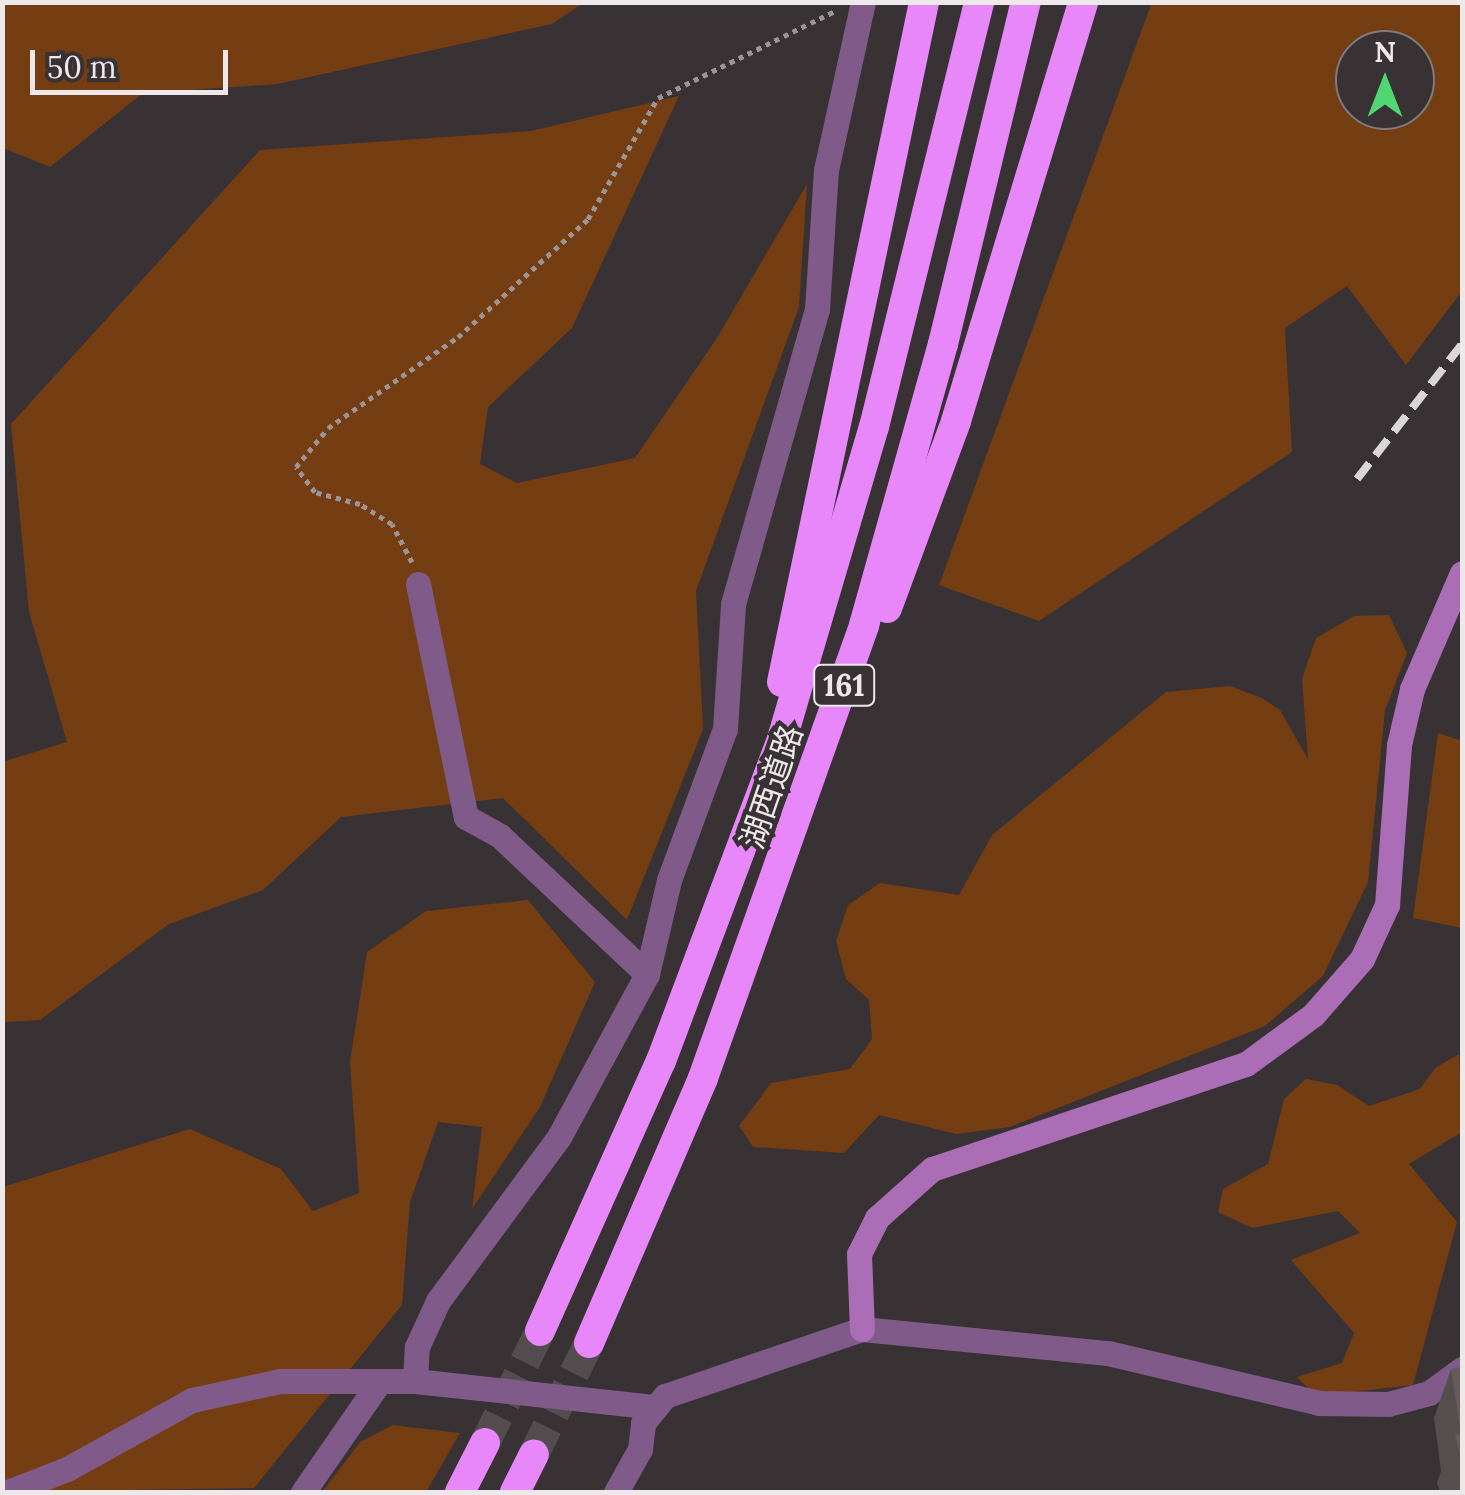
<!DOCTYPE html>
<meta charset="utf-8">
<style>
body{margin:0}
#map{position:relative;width:1465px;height:1495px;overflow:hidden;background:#393235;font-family:Lora,"Noto Sans JP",serif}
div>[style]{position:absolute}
.green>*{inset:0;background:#743d12}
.highway-tunnel>*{height:30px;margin-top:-15px;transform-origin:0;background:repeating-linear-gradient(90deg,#544d50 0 30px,transparent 0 45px)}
.path>*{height:5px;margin-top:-2.5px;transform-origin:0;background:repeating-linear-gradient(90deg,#9b9597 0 5px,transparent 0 10px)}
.street>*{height:25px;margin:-12.5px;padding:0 12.5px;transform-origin:12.5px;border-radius:12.5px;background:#805a88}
.secondary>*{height:25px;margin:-12.5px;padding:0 12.5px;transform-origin:12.5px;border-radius:12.5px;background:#aa6db6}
.highway>*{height:30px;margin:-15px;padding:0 15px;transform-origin:15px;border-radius:15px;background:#e787fa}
.rail>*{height:8px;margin-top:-4px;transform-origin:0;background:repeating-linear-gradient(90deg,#dad5d7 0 20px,transparent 0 30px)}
.wall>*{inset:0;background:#564e4d}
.building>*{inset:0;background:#645b5a}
span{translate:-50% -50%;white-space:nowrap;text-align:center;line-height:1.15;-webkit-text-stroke:9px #393235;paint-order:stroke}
.shield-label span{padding:2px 8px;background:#393235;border:2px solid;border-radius:8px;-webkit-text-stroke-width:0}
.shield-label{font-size:30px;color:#ede8ea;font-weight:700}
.street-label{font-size:32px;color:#ede8ea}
.frame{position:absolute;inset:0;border:5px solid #ede8ea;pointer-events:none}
.north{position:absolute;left:1335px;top:30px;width:100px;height:100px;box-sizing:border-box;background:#393235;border:2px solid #817b7d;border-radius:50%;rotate:0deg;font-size:28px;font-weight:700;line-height:40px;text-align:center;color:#ede8ea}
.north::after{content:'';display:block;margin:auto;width:35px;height:45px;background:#52d673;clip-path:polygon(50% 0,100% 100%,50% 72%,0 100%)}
.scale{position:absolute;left:30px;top:50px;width:198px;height:45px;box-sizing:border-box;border:5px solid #ede8ea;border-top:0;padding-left:12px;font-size:30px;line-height:35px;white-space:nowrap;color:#ede8ea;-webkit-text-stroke:8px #393235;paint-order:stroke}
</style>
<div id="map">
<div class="green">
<i style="clip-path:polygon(evenodd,1152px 2px,1462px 3px,1462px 291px,1406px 365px,1347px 286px,1285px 328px,1292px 452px,1039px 621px,939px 585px,1152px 2px,1415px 50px,1415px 110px,1355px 110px,1355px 50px,1415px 50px)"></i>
<i style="clip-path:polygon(2px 3px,3px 2px,583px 3px,552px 24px,277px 84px,143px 93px,50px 167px,3px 148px)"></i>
<i style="clip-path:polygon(679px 96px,572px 328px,488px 407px,480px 464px,517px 483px,635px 458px,717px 338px,807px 184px,799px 307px,696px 591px,703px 729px,627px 920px,503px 798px,341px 817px,263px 890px,169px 924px,40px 1020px,3px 1022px,2px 762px,67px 742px,29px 612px,11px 424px,260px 150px,531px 131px)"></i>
<i style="clip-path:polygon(1389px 615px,1407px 653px,1385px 710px,1368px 882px,1323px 976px,1265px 1026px,1010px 1127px,956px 1134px,879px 1115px,844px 1153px,753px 1147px,739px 1126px,771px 1083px,850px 1069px,872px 1039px,869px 1000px,846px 979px,836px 941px,848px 905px,880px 883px,959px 895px,992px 835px,1166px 692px,1230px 686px,1262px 698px,1280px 710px,1308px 759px,1302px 679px,1316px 638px,1354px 616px)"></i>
<i style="clip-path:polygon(1438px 733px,1462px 741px,1462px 928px,1413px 918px)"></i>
<i style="clip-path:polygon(528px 900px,595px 982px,540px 1107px,472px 1209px,482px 1127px,438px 1122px,410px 1202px,402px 1305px,254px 1488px,3px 1492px,3px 1187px,190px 1129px,281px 1169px,313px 1211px,359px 1193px,350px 1062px,367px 952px,426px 911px)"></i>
<i style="clip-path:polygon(1459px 1054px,1462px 1132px,1409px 1164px,1457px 1222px,1413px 1385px,1316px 1396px,1297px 1377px,1342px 1363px,1354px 1333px,1291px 1260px,1360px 1233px,1338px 1211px,1252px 1228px,1218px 1212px,1223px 1189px,1268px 1164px,1284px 1099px,1306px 1079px,1337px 1085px,1369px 1106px,1420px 1089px,1435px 1068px)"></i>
<i style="clip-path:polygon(393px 1425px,460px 1433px,426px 1492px,322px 1492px,360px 1442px)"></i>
</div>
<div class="highway-tunnel">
<i style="left:485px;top:1443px;width:125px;rotate:-63.8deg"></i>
<i style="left:534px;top:1454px;width:124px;rotate:-63.6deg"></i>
</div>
<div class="path">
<i style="left:412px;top:562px;width:43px;rotate:-117.8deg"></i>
<i style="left:392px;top:524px;width:38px;rotate:-148deg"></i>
<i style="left:360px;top:504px;width:47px;rotate:-165.1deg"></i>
<i style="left:315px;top:492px;width:31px;rotate:-127deg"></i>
<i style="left:296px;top:467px;width:50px;rotate:-50.6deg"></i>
<i style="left:328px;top:428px;width:159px;rotate:-35deg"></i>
<i style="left:458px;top:337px;width:176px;rotate:-42.2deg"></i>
<i style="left:588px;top:219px;width:140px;rotate:-60deg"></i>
<i style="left:658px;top:98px;width:199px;rotate:-26.2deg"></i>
</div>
<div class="street">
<i style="left:418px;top:584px;width:238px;rotate:78.4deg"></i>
<i style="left:466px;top:817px;width:39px;rotate:29deg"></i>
<i style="left:500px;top:836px;width:202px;rotate:43.2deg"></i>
<i style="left:415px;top:1381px;width:34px;rotate:-87deg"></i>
<i style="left:417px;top:1347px;width:51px;rotate:-65.5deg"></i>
<i style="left:438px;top:1301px;width:204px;rotate:-53.6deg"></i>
<i style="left:559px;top:1137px;width:185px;rotate:-61.6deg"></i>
<i style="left:647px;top:974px;width:97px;rotate:-76.8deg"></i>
<i style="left:669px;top:880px;width:161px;rotate:-69.7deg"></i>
<i style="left:725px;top:729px;width:125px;rotate:-86.3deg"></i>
<i style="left:733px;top:604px;width:307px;rotate:-74.1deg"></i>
<i style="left:817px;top:309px;width:139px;rotate:-86.3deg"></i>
<i style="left:826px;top:170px;width:172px;rotate:-77.6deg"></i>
<i style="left:8px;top:1492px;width:63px;rotate:-21.3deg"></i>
<i style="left:67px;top:1469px;width:143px;rotate:-28.9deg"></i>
<i style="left:192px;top:1400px;width:90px;rotate:-12.2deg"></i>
<i style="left:280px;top:1381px;width:135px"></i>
<i style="left:415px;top:1381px;width:240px;rotate:6.2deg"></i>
<i style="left:303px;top:1492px;width:135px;rotate:-55.3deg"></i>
<i style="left:616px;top:1492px;width:49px;rotate:-60.8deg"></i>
<i style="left:640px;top:1449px;width:26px;rotate:-83deg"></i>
<i style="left:643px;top:1423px;width:35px;rotate:-51deg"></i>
<i style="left:665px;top:1396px;width:208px;rotate:-18.8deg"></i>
<i style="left:862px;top:1329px;width:247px;rotate:5.6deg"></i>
<i style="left:1108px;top:1353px;width:217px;rotate:13.3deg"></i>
<i style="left:1319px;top:1403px;width:69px;rotate:0.8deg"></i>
<i style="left:1388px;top:1404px;width:42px;rotate:-15deg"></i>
<i style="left:1429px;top:1393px;width:41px;rotate:-36deg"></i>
</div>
<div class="secondary">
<i style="left:862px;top:1329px;width:75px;rotate:-92.3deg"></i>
<i style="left:859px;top:1254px;width:40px;rotate:-63.4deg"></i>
<i style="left:877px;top:1218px;width:74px;rotate:-41.7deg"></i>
<i style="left:932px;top:1169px;width:331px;rotate:-18.5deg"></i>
<i style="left:1246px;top:1064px;width:83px;rotate:-36.2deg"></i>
<i style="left:1313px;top:1015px;width:74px;rotate:-48.8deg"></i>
<i style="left:1362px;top:959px;width:60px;rotate:-65.2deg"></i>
<i style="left:1387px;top:905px;width:160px;rotate:-85.7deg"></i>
<i style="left:1399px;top:745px;width:57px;rotate:-76.9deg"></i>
<i style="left:1412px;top:689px;width:126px;rotate:-66.7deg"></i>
</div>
<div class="highway">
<i style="left:887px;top:608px;width:199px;rotate:-69.7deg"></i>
<i style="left:956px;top:421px;width:438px;rotate:-73.1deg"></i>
<i style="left:782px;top:682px;width:695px;rotate:-78.2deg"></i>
<i style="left:540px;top:1331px;width:296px;rotate:-65.9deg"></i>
<i style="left:661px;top:1061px;width:344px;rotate:-69.4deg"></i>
<i style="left:782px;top:739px;width:325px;rotate:-73.6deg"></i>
<i style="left:874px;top:427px;width:438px;rotate:-76.1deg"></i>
<i style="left:589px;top:1343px;width:288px;rotate:-66.7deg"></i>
<i style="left:703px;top:1078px;width:481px;rotate:-70.4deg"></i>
<i style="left:864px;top:625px;width:292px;rotate:-74.3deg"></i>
<i style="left:943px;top:344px;width:352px;rotate:-76.4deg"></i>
<i style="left:460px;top:1492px;width:55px;rotate:-63deg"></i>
<i style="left:515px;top:1492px;width:42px;rotate:-63.4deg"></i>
</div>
<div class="rail">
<i style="left:1357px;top:479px;width:171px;rotate:-52.1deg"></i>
</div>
<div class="wall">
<i style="clip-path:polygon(1462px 1361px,1462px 1492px,1440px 1492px,1437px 1483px,1441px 1471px,1434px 1418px,1451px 1369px,1460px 1368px)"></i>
</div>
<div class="building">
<i style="clip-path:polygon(1462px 1367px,1462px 1462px,1455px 1435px,1461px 1434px,1451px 1369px)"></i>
</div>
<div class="shield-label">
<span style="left:844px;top:685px">161</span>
</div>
<div class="street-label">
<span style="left:772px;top:787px;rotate:-71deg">湖西道路</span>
</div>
<div class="frame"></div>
<div class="north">N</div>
<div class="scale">50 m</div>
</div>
